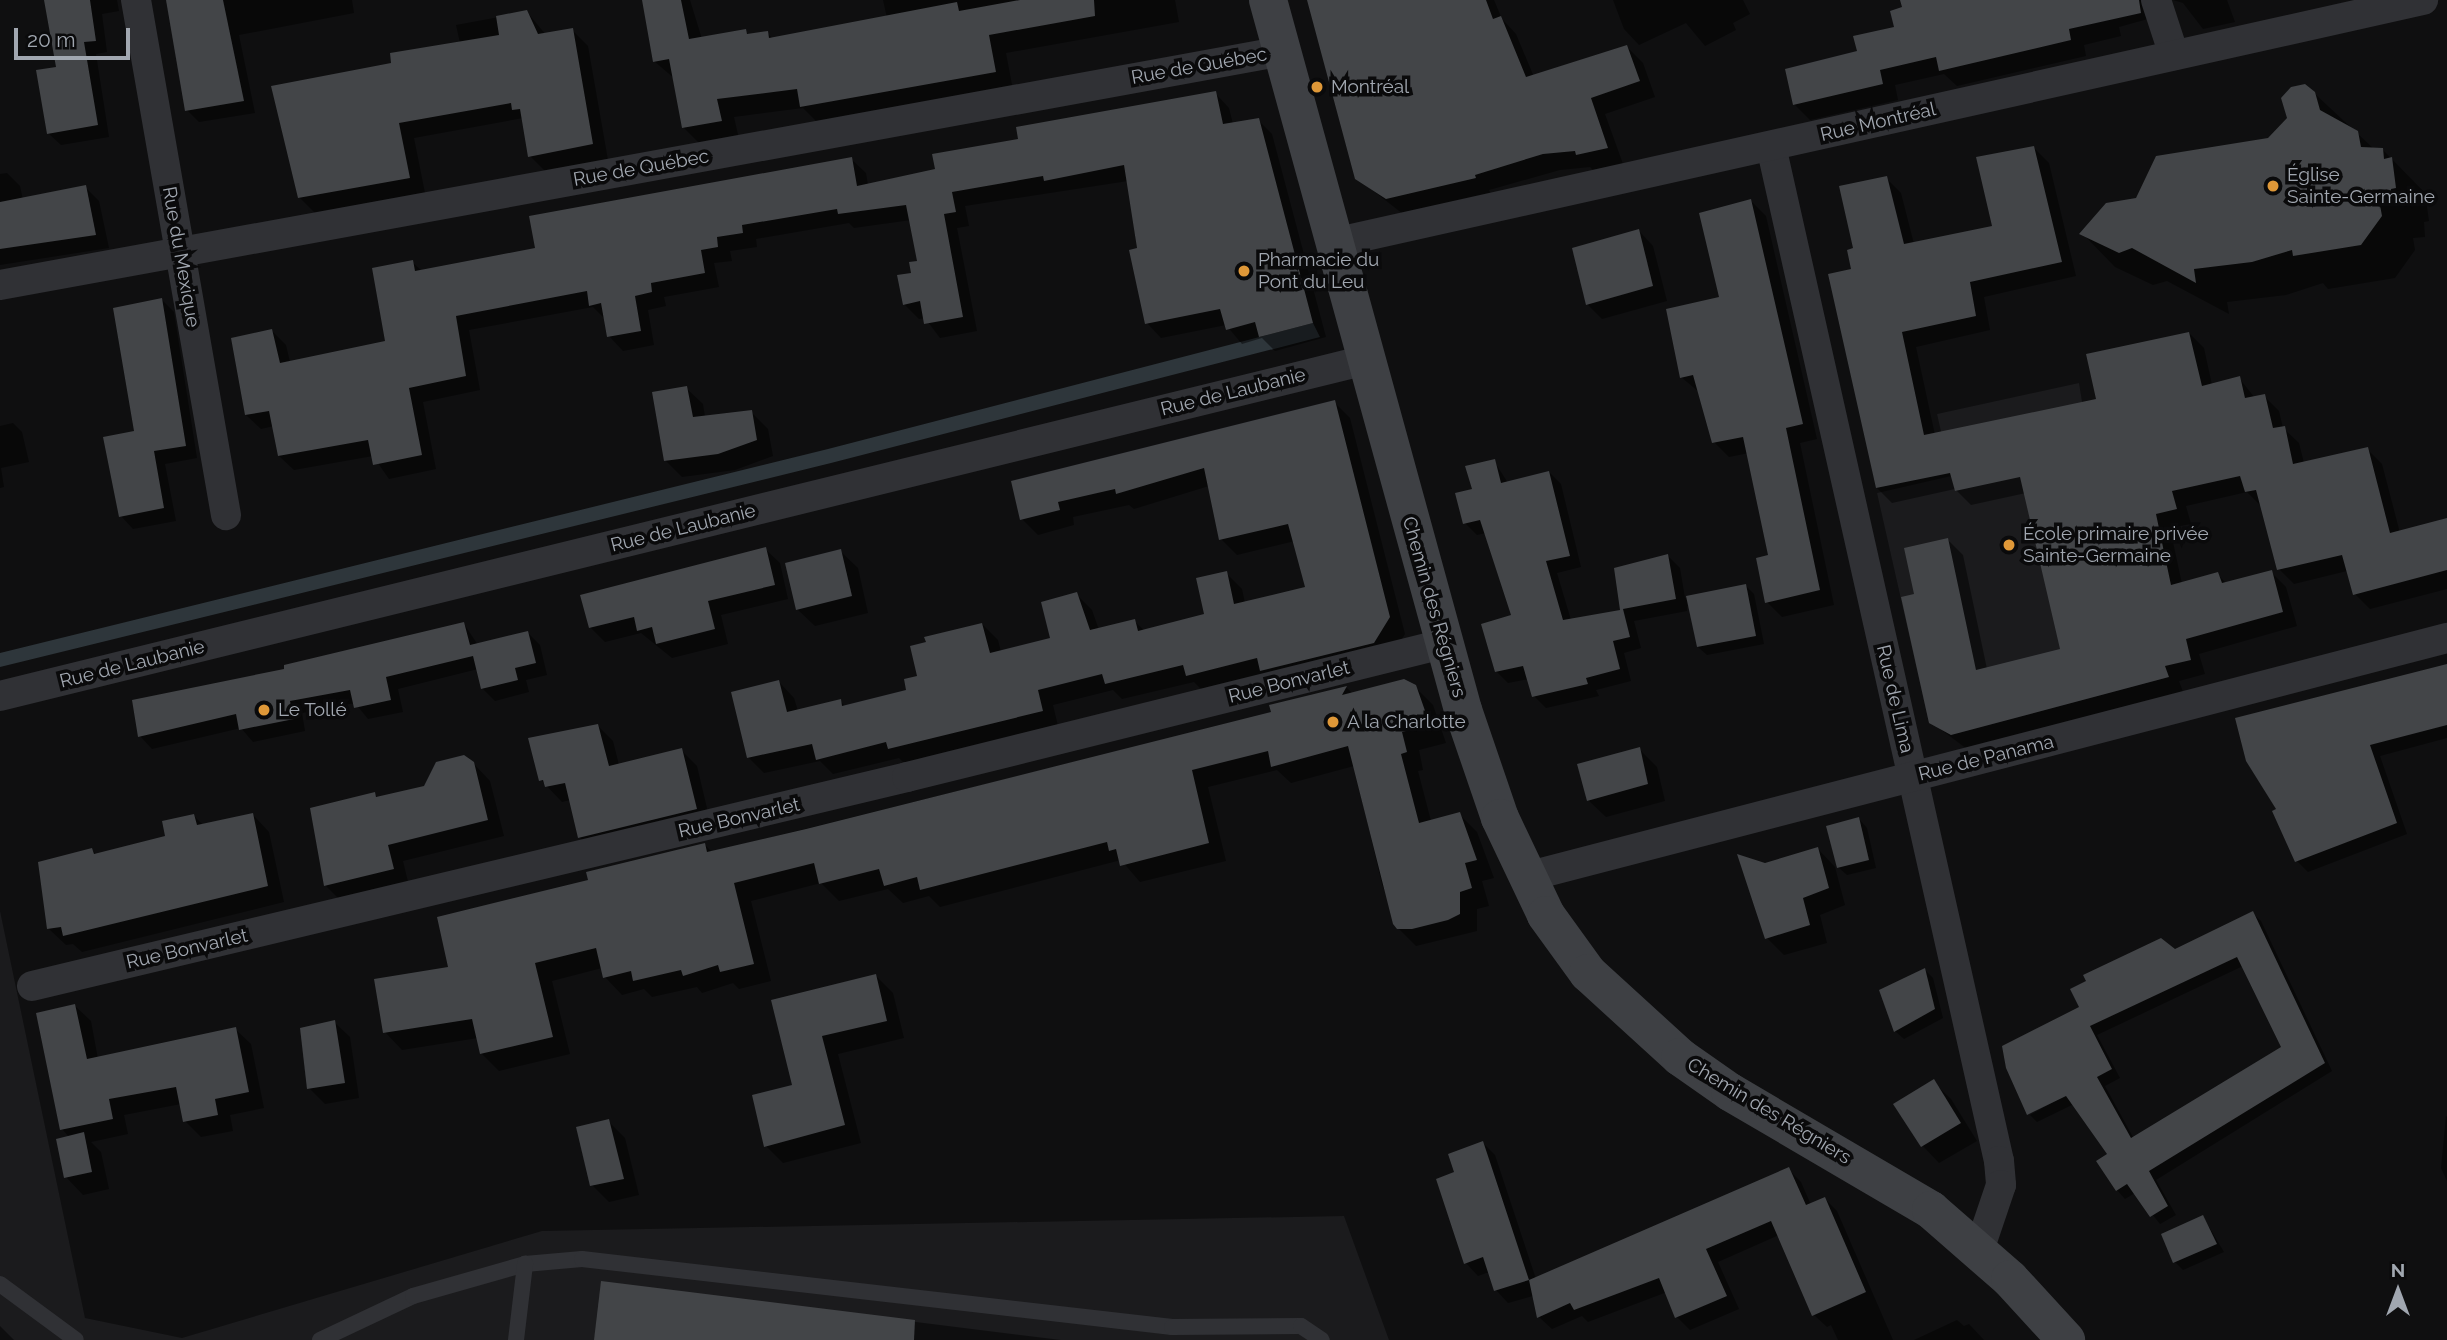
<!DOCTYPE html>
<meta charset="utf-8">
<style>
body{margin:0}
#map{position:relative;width:2447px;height:1340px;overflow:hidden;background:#0f0f10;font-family:Raleway,sans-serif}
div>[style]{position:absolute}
.built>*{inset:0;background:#1b1b1d}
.water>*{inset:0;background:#2e363b}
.shadow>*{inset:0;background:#0007}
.building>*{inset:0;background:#434548}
.lane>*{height:16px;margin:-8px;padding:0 8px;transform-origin:8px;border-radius:8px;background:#303135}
.street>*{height:30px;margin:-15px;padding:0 15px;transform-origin:15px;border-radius:15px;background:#303135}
.secondary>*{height:38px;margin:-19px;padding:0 19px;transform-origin:19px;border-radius:19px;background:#3e4044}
.dots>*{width:19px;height:19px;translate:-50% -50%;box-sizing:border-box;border:4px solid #0a0a0b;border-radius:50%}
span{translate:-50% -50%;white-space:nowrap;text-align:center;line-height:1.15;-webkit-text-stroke:7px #0a0a0b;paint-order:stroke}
.street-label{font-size:19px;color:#a1a7b0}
.poi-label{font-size:19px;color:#a1a7b0}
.left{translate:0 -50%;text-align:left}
.north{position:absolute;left:2363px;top:1256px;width:70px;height:70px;-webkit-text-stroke:5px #0a0a0b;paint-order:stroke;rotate:0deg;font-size:19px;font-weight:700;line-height:28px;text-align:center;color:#a1a7b0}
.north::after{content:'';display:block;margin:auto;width:24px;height:32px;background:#a1a7b0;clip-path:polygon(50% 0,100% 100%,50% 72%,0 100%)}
.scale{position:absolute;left:14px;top:28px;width:116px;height:32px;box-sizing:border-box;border:4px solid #a1a7b0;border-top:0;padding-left:9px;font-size:21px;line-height:24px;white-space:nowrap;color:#a1a7b0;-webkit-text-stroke:5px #0a0a0b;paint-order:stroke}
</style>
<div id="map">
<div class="built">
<i style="clip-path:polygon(2079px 383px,2085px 420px,2104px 459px,2165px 678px,1951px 735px,1929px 723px,1877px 493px,1951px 476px,1937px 414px)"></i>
<i style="clip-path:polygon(0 911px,85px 1318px,182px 1338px,542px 1231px,1344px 1216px,1389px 1340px,0 1340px)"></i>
</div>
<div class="water">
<i style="clip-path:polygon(1313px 323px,1320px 337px,831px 463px,0 667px,0 653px,828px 449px)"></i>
</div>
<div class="shadow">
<i style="clip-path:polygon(45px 0,117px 0,119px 11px,102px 14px,107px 52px,96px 54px,109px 137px,61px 145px,48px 133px,58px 68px)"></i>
<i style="clip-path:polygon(177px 0,352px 0,354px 13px,239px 35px,255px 113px,199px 122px,187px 110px)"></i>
<i style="clip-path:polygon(647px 0,690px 0,702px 39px,745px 31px,750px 36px,767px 33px,773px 39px,887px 18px,883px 0,1175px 0,1179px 22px,1006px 53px,1013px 90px,820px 125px,803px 108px,734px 117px,739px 139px,702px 146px,684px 128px,675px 79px,654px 61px)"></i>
<i style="clip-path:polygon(1309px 0,1494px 0,1502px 19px,1516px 34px,1534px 77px,1627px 47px,1643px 63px,1655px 97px,1605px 114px,1623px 164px,1593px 170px,1590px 167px,1560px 170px,1489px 190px,1491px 194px,1403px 214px,1357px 178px)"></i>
<i style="clip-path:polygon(1613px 0,1743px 0,1750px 14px,1733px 23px,1736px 30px,1705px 46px,1686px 23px,1639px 45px,1624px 29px)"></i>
<i style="clip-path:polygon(1902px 0,2165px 0,2155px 17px,2119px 27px,2121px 36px,2084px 45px,2086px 56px,1957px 86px,1944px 74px,1895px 85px,1898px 100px,1810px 120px,1794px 104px,1896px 28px,1904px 9px)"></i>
<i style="clip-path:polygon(2173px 0,2227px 0,2235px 22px,2203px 29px,2183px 3px)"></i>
<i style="clip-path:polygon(527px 12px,546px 35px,572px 30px,588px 46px,608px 160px,546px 172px,530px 156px,523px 118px,414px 138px,425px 193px,315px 213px,299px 197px,394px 64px,460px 43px,456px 25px)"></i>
<i style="clip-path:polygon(1215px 93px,1229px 108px,1233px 124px,1258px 120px,1272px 134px,1326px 337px,1275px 351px,1262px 338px,1242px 344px,1226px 325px,1161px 338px,1147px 323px,1128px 181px,965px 206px,969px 226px,957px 228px,977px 331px,940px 338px,925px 318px,919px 319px,904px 304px,919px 262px,911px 220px,854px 228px,849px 223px,756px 239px,757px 247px,730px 251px,732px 261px,714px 263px,719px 287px,664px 297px,666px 306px,648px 310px,654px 345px,623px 351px,609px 336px,606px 320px,593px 307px,469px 330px,480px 390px,423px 402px,436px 469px,389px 479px,373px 456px,294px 470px,279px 456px,274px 426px,261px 429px,246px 415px,272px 331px,286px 345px,290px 362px,387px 343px,412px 262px,423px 272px,537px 249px,851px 159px,866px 173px,868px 185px,937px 171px,1020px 141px)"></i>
<i style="clip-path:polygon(2314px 93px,2374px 149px,2382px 149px,2425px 193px,2429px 221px,2424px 222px,2425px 237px,2413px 238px,2415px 250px,2395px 278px,2328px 289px,2323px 283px,2286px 295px,2227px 302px,2229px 314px,2167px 281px,2153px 285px,2115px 267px,2082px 233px,2138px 200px,2269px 139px)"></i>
<i style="clip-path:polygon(2034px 148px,2049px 163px,2076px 276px,1984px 297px,1990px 330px,1916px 347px,1935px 435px,2098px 400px,2189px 333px,2204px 348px,2212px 385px,2239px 378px,2255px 398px,2264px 396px,2279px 411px,2283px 428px,2299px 443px,2304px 463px,2367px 449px,2382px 464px,2400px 533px,2447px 520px,2447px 589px,2370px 609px,2355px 594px,2347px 571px,2294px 584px,2279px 569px,2262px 507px,2247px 492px,2186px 506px,2191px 524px,2170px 528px,2182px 584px,2217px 574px,2227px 584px,2271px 572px,2286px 587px,2297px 626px,2199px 654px,2205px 674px,2179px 681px,2183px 692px,1967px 749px,1931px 722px,1948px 540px,1963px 555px,1987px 669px,2062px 650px,2026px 493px,1971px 505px,1955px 489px,1892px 503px,1877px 488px,1853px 270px,1855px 250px,1886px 178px,1901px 193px,1914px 244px,1995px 228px)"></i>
<i style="clip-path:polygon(7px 173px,20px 186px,23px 200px,85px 187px,99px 201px,109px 248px,0 265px,0 174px)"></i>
<i style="clip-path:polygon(1751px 201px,1766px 216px,1817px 439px,1800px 443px,1834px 605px,1782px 617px,1767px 602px,1770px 557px,1749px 453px,1729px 457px,1714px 442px,1699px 392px,1681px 377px,1721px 298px)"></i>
<i style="clip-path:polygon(1639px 231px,1653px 246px,1667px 301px,1602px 319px,1587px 304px)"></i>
<i style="clip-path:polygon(161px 299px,174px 312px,197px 458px,165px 464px,176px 521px,133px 529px,121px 516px)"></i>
<i style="clip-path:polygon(686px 388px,703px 404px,705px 417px,751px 412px,768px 429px,773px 456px,735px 470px,682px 477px,665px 460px)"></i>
<i style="clip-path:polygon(1334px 402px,1350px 418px,1405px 634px,1390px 658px,1203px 691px,1194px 682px,1122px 699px,1113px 690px,1053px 705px,1058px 726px,905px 764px,899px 758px,833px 774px,820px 761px,764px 773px,748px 757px,779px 682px,794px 698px,798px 711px,840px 701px,846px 707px,908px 692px,919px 677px,982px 624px,998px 640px,1001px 652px,1052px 640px,1076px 594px,1092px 610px,1099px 630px,1134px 621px,1145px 631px,1206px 615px,1226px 573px,1242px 589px,1245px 603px,1307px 588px,1295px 541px,1237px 555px,1221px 539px,1209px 486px,1134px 509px,1129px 505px,1073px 517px,1074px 525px,1038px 535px,1022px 519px,1013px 482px)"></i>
<i style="clip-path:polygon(13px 423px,22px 432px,29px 462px,1px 468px,4px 487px,0 488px,0 426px)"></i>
<i style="clip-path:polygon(1494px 461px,1508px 483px,1549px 472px,1561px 484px,1581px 567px,1557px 573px,1571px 620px,1622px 611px,1616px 569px,1668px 556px,1680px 568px,1685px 598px,1746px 586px,1754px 594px,1764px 644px,1707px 655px,1698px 647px,1688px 600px,1687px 611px,1634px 621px,1641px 648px,1624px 653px,1631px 681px,1596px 690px,1599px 696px,1546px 708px,1534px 696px,1529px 679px,1508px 683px,1496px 671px,1513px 617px,1486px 533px,1477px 535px,1465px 523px,1474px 490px)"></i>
<i style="clip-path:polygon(765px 549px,780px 563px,788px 599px,721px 615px,728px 644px,672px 658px,641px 633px,605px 642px,590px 627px)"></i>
<i style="clip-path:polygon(840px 551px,858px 568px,868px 613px,815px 626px,797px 609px)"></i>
<i style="clip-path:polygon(464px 624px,478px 645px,528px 633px,540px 645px,547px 675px,526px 680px,529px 692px,495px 701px,482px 688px,478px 669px,398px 689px,403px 712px,368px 719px,355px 703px,302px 713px,305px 731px,253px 742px,241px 728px,152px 749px,140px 736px,286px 671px)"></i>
<i style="clip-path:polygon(2447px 667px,2447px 738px,2380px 756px,2407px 834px,2308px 872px,2297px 861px,2278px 809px)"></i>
<i style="clip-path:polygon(1415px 687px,1433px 705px,1446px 743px,1419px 750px,1423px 770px,1418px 771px,1431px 821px,1459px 814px,1477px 832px,1494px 878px,1482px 881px,1489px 906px,1477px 909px,1477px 931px,1416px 946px,1398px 928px,1382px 884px,1354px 766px,1291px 783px,1277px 770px,1208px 787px,1226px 861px,1140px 882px,1121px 860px,940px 907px,929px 896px,903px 903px,888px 889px,839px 901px,821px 883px,751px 901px,771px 981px,739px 989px,733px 983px,702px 993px,697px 987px,652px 997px,644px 989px,622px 995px,605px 977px,602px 968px,552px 981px,570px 1054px,499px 1071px,481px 1053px,478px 1038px,402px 1050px,385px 1032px,450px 969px,590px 882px,705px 845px,712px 852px,1273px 713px,1271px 706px,1347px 688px,1353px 694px)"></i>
<i style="clip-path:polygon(598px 726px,613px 741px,619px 765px,681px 750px,697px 766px,711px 825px,595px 852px,579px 837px,570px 800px,562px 802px,541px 780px)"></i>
<i style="clip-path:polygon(1639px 749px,1657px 767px,1665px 801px,1606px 817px,1588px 800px)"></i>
<i style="clip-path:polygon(473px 763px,490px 781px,504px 836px,403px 861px,409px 886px,342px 902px,326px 886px,374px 794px,379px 798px,425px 787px)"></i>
<i style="clip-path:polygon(253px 815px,269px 832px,284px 902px,82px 952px,73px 944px,66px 945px,49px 929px,92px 850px,97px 855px,167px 837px,194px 816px,204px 826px)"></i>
<i style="clip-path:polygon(1859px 819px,1867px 828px,1876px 868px,1847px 875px,1838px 867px)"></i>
<i style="clip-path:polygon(1818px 849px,1835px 867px,1845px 905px,1820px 915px,1827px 943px,1784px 955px,1767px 938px,1765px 865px)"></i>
<i style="clip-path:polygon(evenodd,2252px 913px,2261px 921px,2332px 1071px,2156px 1180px,2176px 1215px,2160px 1224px,2135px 1193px,2125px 1199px,2117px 1190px,2109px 1155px,2074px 1104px,2037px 1122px,2030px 1115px,2073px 1091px,2028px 1113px,2081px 1008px,2175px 951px,2252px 913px,2243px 966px,2283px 1047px,2134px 1139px,2105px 1086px,2120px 1078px,2097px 1035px,2243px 966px)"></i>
<i style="clip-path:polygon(1925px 970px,1933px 978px,1943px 1018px,1904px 1039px,1895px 1031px)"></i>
<i style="clip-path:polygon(876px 976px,893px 993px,904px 1038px,838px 1054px,861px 1143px,783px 1163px,766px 1146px,794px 1086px,773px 1002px)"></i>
<i style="clip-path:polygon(75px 1006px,91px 1021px,98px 1059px,235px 1029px,251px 1044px,264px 1108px,230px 1115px,233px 1131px,201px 1137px,185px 1121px,181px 1104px,124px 1115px,128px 1134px,91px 1142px,101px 1152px,109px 1189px,83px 1195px,66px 1177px,70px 1138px,62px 1129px)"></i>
<i style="clip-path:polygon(334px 1022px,350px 1037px,359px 1098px,325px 1104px,309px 1088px)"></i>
<i style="clip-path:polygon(1933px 1082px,1951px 1099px,1977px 1141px,1939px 1163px,1922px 1145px)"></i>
<i style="clip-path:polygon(2446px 1116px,2447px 1117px,2447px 1181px,2441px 1168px)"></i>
<i style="clip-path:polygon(608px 1121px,625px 1138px,639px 1195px,609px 1202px,592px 1185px)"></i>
<i style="clip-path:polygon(1483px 1143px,1495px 1155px,1536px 1279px,1788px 1169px,1801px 1182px,1811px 1205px,1825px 1199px,1837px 1211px,1893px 1340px,1838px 1340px,1831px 1325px,1827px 1327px,1814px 1315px,1779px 1235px,1718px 1262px,1739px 1309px,1690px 1330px,1677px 1317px,1667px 1292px,1588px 1322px,1582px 1316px,1552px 1329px,1539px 1317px,1533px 1296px,1508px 1303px,1496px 1290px,1489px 1272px,1478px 1276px,1466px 1263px,1457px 1173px)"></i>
<i style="clip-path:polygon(2203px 1217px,2224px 1252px,2183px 1270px,2175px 1262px)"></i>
<i style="clip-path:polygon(602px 1283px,1061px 1340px,595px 1340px)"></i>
<i style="clip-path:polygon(1957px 1320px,1964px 1326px,1969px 1324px,1984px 1340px,1914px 1340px)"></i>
<i style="clip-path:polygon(0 1326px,14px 1340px,0 1340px)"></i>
</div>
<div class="building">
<i style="clip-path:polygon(44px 0,90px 0,96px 41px,84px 42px,98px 125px,47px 134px,36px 70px,56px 67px)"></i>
<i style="clip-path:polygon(166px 0,223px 0,244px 101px,185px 111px)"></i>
<i style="clip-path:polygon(642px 0,681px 0,689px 39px,746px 29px,747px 34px,768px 31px,769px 38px,957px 2px,959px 11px,1020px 0,1094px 0,1095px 16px,989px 35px,996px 72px,800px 107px,797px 89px,717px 99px,722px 121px,682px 128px,669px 59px,653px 62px)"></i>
<i style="clip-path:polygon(1307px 0,1486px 0,1493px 19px,1501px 16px,1526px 77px,1627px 45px,1640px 81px,1591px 98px,1608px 148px,1576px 155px,1575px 151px,1543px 154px,1475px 175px,1476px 178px,1386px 199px,1355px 179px)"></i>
<i style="clip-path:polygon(1900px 0,2139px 0,2141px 13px,2069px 29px,2071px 40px,1939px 71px,1936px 57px,1880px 70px,1883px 84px,1793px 105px,1785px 69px,1857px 51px,1853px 36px,1894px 27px,1890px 11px,1902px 7px)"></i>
<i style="clip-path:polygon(527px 10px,538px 34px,573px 28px,593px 144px,528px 157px,520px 109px,512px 110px,511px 103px,399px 123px,410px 178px,298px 198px,271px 86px,391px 63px,390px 53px,499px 35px,496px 16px)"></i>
<i style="clip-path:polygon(2305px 84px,2315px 92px,2320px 110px,2358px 131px,2361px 147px,2383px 148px,2384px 159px,2392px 157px,2396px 188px,2391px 189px,2393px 203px,2380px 205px,2382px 216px,2361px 245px,2293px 256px,2292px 250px,2252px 262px,2194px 269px,2196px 283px,2132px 248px,2119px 253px,2079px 234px,2106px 203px,2136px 198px,2156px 156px,2268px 138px,2287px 118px,2281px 98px,2291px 87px)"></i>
<i style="clip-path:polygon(1216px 91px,1223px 124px,1259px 118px,1313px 323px,1259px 337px,1255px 322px,1226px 330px,1220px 309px,1145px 324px,1129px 250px,1137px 248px,1124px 165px,1044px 181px,1043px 176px,952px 192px,956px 212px,944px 214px,963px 317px,924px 324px,920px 301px,903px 305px,897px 275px,911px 273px,909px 262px,917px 261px,906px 205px,838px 214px,837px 209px,742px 225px,743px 233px,717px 237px,718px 247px,701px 250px,705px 273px,651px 283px,652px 292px,635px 296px,641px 331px,607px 337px,601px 303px,589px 306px,587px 291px,456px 316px,466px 376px,409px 388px,422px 455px,373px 465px,368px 440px,278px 456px,269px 411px,245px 415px,231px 338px,272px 329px,280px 363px,385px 341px,372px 268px,413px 260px,415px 271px,535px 248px,529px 216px,852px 157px,857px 186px,935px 169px,932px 154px,1018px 139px,1016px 127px)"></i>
<i style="clip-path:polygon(2034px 146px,2062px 262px,1970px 282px,1976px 316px,1902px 332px,1924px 435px,2096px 399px,2086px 354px,2189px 332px,2202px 386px,2240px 376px,2245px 398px,2265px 394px,2273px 428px,2285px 426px,2293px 464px,2368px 447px,2390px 533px,2447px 518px,2447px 570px,2353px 595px,2342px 555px,2277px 570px,2256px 490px,2245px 492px,2240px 476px,2172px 491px,2177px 509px,2156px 514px,2171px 585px,2218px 572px,2222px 583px,2272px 570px,2283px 612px,2186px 639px,2191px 660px,2165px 666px,2169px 677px,1951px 735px,1929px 723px,1901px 597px,1914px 594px,1904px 548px,1948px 538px,1976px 670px,2060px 649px,2020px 477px,1955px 491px,1950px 473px,1876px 488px,1828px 274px,1851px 269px,1847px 250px,1853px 248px,1839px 186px,1887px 176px,1904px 244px,1992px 226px,1976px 157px)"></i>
<i style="clip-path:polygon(86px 185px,96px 235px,0 249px,0 202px)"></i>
<i style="clip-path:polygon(1751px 199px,1803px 424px,1786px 428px,1820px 590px,1765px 603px,1756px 558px,1768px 555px,1743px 437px,1712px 443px,1693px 375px,1680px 378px,1666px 309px,1719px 297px,1699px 213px)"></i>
<i style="clip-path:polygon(1639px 229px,1653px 286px,1586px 305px,1572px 248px)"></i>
<i style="clip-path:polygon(162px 298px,186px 446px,154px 451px,164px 508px,119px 517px,103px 437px,134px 431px,113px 308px)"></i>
<i style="clip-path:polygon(687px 386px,693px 417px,752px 410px,757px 440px,718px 454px,664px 461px,652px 392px)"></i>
<i style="clip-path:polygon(1335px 400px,1390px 617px,1374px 643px,1260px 671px,1257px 658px,1186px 676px,1183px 665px,1105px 684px,1102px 674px,1038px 690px,1043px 711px,888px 749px,886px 742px,816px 760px,812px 744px,747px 758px,731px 692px,779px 680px,787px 712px,841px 699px,842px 706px,906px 690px,904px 679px,917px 676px,910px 646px,926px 642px,924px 637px,982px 623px,990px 653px,1050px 638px,1041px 602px,1077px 592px,1090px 630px,1135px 619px,1138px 631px,1204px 614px,1196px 578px,1227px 571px,1234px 604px,1305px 587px,1288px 524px,1219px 540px,1204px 468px,1116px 494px,1115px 489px,1058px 502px,1060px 510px,1020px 520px,1011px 481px)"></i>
<i style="clip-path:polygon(1495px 459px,1501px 483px,1549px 471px,1570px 556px,1546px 561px,1563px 620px,1620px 610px,1614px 568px,1668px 554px,1676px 599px,1623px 609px,1630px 637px,1613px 641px,1620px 669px,1586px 678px,1588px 684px,1532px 697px,1523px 666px,1495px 672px,1481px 624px,1511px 615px,1480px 520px,1463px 524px,1455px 493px,1472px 489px,1465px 466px)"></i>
<i style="clip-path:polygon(766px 547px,775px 585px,708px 601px,715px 629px,656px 644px,652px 627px,637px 631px,634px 617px,589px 628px,580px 595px)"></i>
<i style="clip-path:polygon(841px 549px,852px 596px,796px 610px,785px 563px)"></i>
<i style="clip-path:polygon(1746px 584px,1756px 636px,1697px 647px,1686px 596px)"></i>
<i style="clip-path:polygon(464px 622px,470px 645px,528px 631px,536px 663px,515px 668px,518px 680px,481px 689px,473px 656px,386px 677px,391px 700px,354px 708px,350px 690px,290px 701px,294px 719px,239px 730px,236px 714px,138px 737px,132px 700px,284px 669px,284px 665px)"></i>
<i style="clip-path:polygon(2447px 664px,2447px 725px,2370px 745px,2397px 823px,2295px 862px,2272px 811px,2276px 809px,2246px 761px,2235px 718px)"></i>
<i style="clip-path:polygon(1404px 679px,1416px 685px,1430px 725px,1402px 732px,1407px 752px,1401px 754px,1419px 823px,1460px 812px,1477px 860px,1465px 863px,1472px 888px,1460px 892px,1460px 914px,1448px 920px,1412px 929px,1397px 929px,1393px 924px,1348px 746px,1271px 767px,1268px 751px,1192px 770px,1209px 843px,1120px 866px,1116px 849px,1109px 851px,1107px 842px,920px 890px,917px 877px,884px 886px,879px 869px,819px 884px,814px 863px,734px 883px,754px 964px,720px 972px,718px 965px,683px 976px,681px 970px,633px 981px,631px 971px,603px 978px,596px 948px,535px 963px,553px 1037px,480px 1054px,472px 1019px,383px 1033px,374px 979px,448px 967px,437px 917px,588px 880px,586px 872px,705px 843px,707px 852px,806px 829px,1271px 712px,1269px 705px,1347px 686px,1342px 695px)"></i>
<i style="clip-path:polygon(598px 724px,609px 766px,682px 748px,697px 809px,578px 838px,565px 783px,545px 787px,543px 780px,539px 781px,528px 738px)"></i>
<i style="clip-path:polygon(1640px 747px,1648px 784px,1587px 801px,1577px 764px)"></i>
<i style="clip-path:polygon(464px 755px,474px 762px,488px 820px,388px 845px,394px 869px,324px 886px,310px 808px,375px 792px,376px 797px,424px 786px,436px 762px)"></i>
<i style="clip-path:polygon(253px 813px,268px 886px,63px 936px,61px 927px,47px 929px,38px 862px,92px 848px,94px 854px,165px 836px,162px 821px,194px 814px,197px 825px)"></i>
<i style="clip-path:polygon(1859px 817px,1869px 860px,1837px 868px,1826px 826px)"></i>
<i style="clip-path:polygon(1818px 847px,1829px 888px,1803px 898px,1810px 925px,1765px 939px,1737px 854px,1765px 863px)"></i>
<i style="clip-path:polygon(evenodd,2253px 911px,2325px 1063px,2149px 1171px,2168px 1206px,2150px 1217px,2127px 1184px,2116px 1191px,2096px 1161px,2107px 1154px,2066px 1096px,2027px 1115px,2006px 1068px,2002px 1046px,2079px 1007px,2070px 989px,2086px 981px,2083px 975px,2161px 938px,2175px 949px,2253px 911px,2237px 957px,2281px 1047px,2131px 1138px,2097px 1077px,2112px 1069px,2090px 1026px,2237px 957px)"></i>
<i style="clip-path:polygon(1925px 968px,1935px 1009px,1894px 1032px,1879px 990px)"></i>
<i style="clip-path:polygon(876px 974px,887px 1021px,822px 1036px,845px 1125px,764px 1147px,752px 1095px,792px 1085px,771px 1000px)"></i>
<i style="clip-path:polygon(75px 1004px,87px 1059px,236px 1027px,249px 1092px,215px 1099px,218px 1115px,183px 1122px,176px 1087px,109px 1099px,113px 1119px,60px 1130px,36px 1013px)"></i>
<i style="clip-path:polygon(335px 1020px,345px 1083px,307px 1089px,300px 1028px)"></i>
<i style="clip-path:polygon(1934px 1079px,1961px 1123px,1921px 1147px,1893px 1104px)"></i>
<i style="clip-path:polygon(609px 1119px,624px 1179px,590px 1186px,576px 1127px)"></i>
<i style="clip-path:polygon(84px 1132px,92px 1172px,64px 1178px,56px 1139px)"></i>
<i style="clip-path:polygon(1483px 1141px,1529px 1280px,1789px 1167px,1806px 1205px,1825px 1197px,1866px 1292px,1812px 1316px,1771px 1221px,1706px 1249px,1727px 1296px,1675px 1318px,1659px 1278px,1574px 1310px,1570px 1303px,1537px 1318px,1529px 1280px,1494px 1291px,1483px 1257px,1464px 1264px,1436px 1179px,1454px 1172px,1448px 1154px)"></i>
<i style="clip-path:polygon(2203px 1215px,2217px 1244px,2173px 1263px,2161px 1234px)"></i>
<i style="clip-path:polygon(601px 1281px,915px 1320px,914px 1340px,594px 1340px)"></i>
</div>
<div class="lane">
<i style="left:0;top:1284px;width:94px;rotate:36.4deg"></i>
<i style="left:320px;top:1340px;width:103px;rotate:-25.3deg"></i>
<i style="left:413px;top:1296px;width:116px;rotate:-15.9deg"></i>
<i style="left:525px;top:1264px;width:57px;rotate:-5deg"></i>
<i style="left:582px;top:1259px;width:594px;rotate:6.57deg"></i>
<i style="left:1172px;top:1327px;width:129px;rotate:-0.4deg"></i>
<i style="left:1301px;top:1326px;width:25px;rotate:34deg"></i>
<i style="left:516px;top:1340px;width:77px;rotate:-83.2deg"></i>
</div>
<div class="street">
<i style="left:136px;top:0;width:523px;rotate:80.09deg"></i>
<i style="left:2156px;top:0;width:58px;rotate:71.9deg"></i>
<i style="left:1771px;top:146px;width:1040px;rotate:77.34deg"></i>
<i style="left:1999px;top:1161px;width:24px;rotate:85deg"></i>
<i style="left:2001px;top:1185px;width:69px;rotate:108.7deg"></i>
<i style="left:1334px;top:243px;width:1116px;rotate:-12.58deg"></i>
<i style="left:0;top:285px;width:1303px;rotate:-10.34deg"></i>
<i style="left:0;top:696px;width:1407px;rotate:-13.82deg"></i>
<i style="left:1526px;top:877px;width:952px;rotate:-14.55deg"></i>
<i style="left:32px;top:986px;width:900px;rotate:-13.43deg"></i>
<i style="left:907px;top:777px;width:552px;rotate:-13.94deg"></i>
</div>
<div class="secondary">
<i style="left:1268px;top:0;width:736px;rotate:74.64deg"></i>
<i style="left:1463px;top:710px;width:114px;rotate:71.1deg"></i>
<i style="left:1500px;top:818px;width:107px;rotate:64.6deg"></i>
<i style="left:1546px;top:915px;width:72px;rotate:54.1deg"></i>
<i style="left:1588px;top:973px;width:125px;rotate:42.4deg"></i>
<i style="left:1680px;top:1057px;width:61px;rotate:35deg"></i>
<i style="left:1730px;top:1092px;width:233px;rotate:30.4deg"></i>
<i style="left:1931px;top:1210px;width:105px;rotate:41.1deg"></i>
<i style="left:2010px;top:1279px;width:83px;rotate:47.4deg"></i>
</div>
<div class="dots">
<i style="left:1317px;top:87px;background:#df9838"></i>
<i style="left:2273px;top:186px;background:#df9838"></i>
<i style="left:1244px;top:271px;background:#df9838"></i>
<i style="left:2009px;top:545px;background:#df9838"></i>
<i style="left:264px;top:710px;background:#df9838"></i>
<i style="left:1333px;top:722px;background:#df9838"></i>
</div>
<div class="street-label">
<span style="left:1199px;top:66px;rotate:-10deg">Rue de Québec</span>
<span style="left:1878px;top:122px;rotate:-13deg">Rue Montréal</span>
<span style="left:641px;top:168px;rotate:-10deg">Rue de Québec</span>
<span style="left:181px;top:257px;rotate:80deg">Rue du Mexique</span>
<span style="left:1233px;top:392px;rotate:-14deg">Rue de Laubanie</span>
<span style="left:683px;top:528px;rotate:-14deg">Rue de Laubanie</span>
<span style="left:1434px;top:607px;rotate:74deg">Chemin des Régniers</span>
<span style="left:132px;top:664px;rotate:-14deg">Rue de Laubanie</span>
<span style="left:1289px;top:682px;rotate:-14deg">Rue Bonvarlet</span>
<span style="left:1895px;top:699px;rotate:77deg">Rue de Lima</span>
<span style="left:1986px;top:758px;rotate:-14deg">Rue de Panama</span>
<span style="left:739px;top:818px;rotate:-13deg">Rue Bonvarlet</span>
<span style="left:187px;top:949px;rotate:-13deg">Rue Bonvarlet</span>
<span style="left:1769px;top:1111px;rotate:31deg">Chemin des Régniers</span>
</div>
<div class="poi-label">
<span class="left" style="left:1331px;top:87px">Montréal</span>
<span class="left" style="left:2287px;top:186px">Église<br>Sainte-Germaine</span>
<span class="left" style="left:1258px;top:271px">Pharmacie du<br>Pont du Leu</span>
<span class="left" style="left:2023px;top:545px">École primaire privée<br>Sainte-Germaine</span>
<span class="left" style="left:278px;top:710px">Le Tollé</span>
<span class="left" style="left:1347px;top:722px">A la Charlotte</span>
</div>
<div class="north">N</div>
<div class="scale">20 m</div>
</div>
